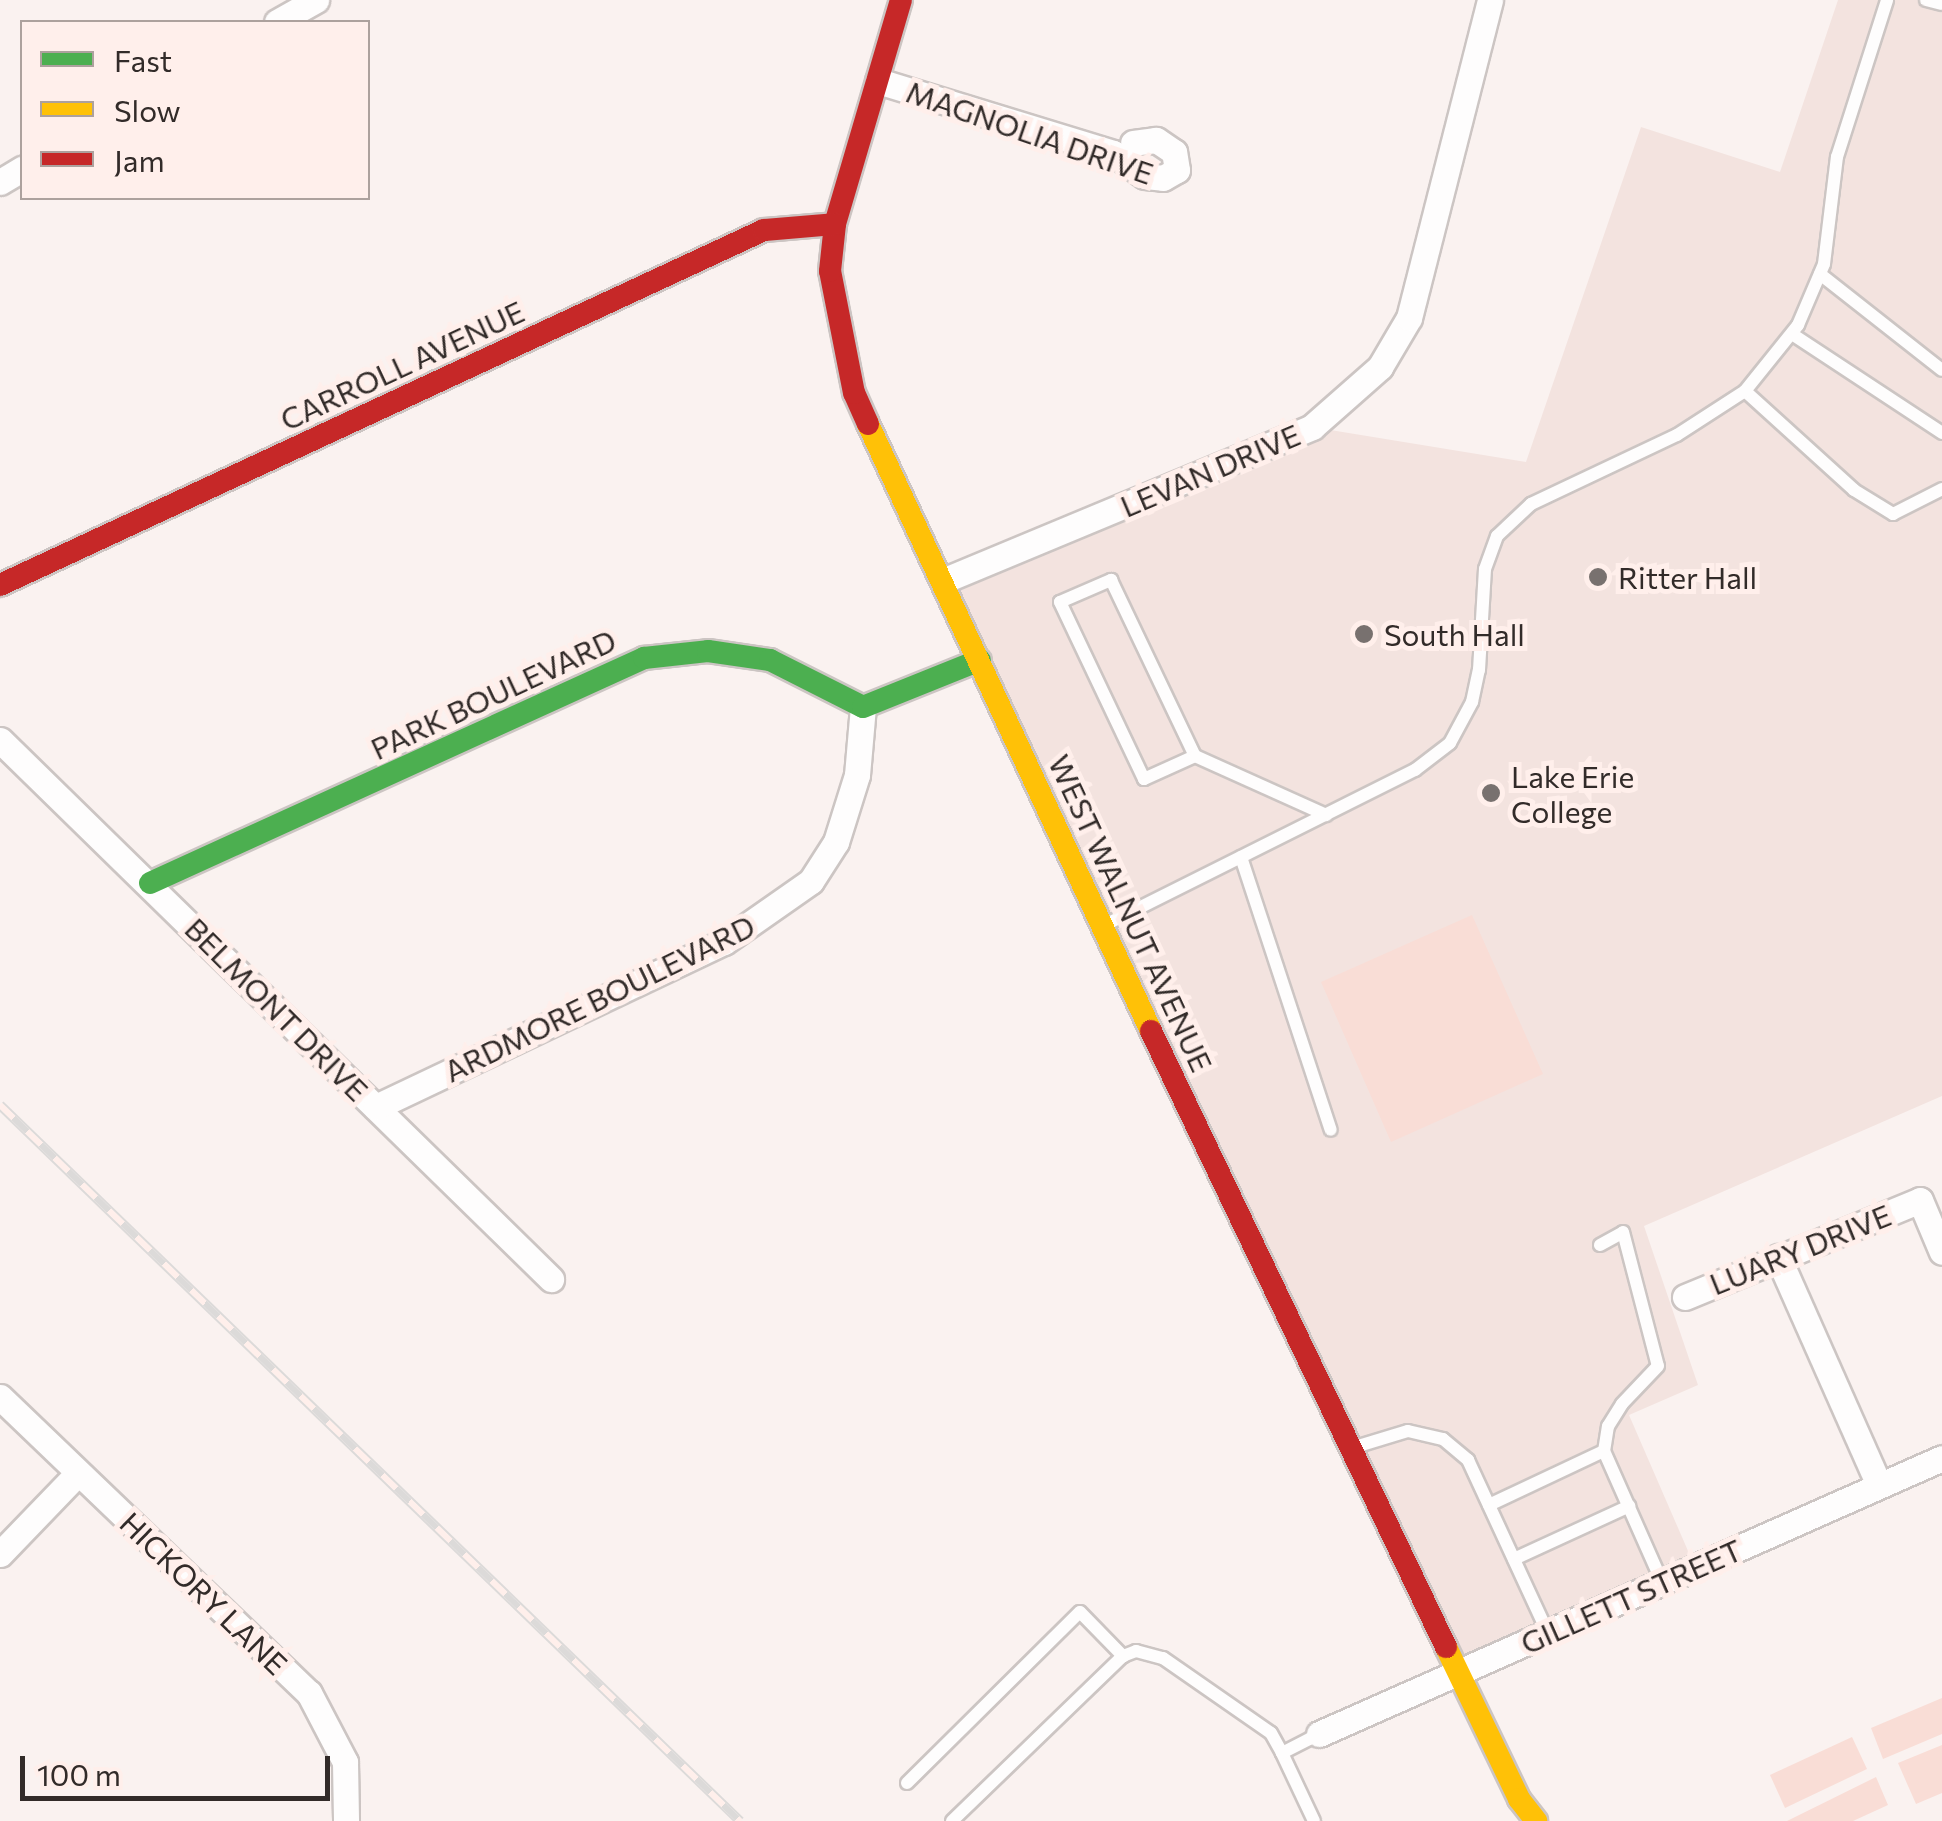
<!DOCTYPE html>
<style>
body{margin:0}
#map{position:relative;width:1942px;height:1821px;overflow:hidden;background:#faf2f0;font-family:Commissioner,sans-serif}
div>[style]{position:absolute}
.built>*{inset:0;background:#f3e3df}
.green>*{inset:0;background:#f9ddd6}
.roads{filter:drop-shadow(2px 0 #ccc5c3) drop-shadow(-2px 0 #ccc5c3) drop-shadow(0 2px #ccc5c3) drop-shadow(0 -2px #ccc5c3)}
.lane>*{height:12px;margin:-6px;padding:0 6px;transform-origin:6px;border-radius:6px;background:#fefdfd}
.street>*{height:25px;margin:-12.5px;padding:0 12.5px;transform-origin:12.5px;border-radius:12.5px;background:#fefdfd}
.fast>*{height:22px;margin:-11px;padding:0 11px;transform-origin:11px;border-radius:11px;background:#4caf50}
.slow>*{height:22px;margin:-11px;padding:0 11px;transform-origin:11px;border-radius:11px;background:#ffc107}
.jam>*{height:22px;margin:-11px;padding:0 11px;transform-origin:11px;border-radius:11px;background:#c62828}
.rail>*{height:10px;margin-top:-5px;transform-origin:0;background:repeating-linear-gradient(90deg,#ffefeb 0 19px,#dcdad9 0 38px);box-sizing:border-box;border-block:2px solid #dcdad9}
.dots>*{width:28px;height:28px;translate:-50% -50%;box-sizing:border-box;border:5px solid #ffefeb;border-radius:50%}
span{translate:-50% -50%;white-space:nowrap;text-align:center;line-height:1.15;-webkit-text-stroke:10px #ffefeb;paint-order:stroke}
.street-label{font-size:30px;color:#322b29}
.poi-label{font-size:30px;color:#322b29}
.left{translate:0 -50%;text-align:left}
.legend{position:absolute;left:20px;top:20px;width:350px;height:180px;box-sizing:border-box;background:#ffefeb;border:2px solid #ada19d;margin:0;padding:12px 18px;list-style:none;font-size:30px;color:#322b29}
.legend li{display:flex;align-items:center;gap:20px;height:50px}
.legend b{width:50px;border:2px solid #ada19d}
.scale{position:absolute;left:20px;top:1756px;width:310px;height:45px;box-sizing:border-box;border:5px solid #322b29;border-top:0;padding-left:12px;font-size:30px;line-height:35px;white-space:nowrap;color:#322b29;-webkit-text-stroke:8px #ffefeb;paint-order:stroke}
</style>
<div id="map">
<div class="built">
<i style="clip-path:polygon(1838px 0,1942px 0,1942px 1096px,1644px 1226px,1698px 1385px,1629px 1415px,1695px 1567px,1460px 1672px,945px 580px,1312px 427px,1526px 462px,1641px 127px,1780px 172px)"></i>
</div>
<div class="green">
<i style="clip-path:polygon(1472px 915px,1543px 1074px,1391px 1142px,1321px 982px)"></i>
<i style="clip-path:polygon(1942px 1698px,1942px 1734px,1883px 1759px,1871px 1728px)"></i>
<i style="clip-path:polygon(1852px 1737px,1867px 1769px,1785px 1808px,1770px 1775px)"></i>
<i style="clip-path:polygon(1942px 1745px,1942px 1793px,1916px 1804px,1898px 1763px)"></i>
<i style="clip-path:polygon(1876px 1777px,1888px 1805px,1853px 1821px,1787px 1821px)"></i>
</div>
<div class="roads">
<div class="lane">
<i style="left:1926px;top:0;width:16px;rotate:14deg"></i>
<i style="left:1820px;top:274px;width:155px;rotate:38.2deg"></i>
<i style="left:1792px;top:334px;width:180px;rotate:33.4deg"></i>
<i style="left:1745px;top:391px;width:147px;rotate:42.2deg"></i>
<i style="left:1854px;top:490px;width:46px;rotate:31.6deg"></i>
<i style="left:1893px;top:514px;width:55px;rotate:-27deg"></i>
<i style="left:1195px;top:756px;width:56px;rotate:155.7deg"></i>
<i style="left:1144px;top:779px;width:196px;rotate:-115.4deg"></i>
<i style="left:1060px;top:602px;width:56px;rotate:-23.3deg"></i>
<i style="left:1111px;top:580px;width:195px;rotate:64.5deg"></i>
<i style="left:1195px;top:756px;width:144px;rotate:24.2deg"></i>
<i style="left:1241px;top:857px;width:287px;rotate:71.8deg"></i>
<i style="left:1103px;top:926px;width:349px;rotate:-26.6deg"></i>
<i style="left:1415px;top:770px;width:44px;rotate:-37.6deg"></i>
<i style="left:1450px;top:743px;width:47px;rotate:-61.8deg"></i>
<i style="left:1472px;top:702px;width:33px;rotate:-78deg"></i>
<i style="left:1479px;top:670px;width:101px;rotate:-86.6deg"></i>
<i style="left:1485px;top:569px;width:35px;rotate:-70deg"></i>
<i style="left:1497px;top:536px;width:47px;rotate:-43.3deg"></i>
<i style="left:1531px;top:504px;width:161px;rotate:-25.3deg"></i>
<i style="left:1677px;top:435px;width:81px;rotate:-32.9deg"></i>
<i style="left:1745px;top:391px;width:85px;rotate:-51.2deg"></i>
<i style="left:1798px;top:325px;width:66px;rotate:-66.9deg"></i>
<i style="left:1824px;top:264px;width:108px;rotate:-83.1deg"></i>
<i style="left:1837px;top:157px;width:165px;rotate:-72.3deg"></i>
<i style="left:1600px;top:1245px;width:26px;rotate:-29deg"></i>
<i style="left:1623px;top:1232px;width:138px;rotate:75.4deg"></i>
<i style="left:1658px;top:1366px;width:52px;rotate:133.5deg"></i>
<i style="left:1622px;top:1404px;width:26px;rotate:122deg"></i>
<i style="left:1608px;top:1426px;width:25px;rotate:99deg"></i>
<i style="left:1604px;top:1451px;width:143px;rotate:66.1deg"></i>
<i style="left:1355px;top:1447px;width:55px;rotate:-16.8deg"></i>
<i style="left:1408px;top:1431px;width:36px;rotate:13deg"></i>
<i style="left:1443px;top:1439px;width:33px;rotate:40deg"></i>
<i style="left:1468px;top:1460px;width:191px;rotate:65.2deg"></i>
<i style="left:1489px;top:1505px;width:127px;rotate:-25.2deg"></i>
<i style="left:1514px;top:1559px;width:127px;rotate:-24.7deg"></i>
<i style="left:1282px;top:1753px;width:75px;rotate:64.8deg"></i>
<i style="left:907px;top:1783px;width:243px;rotate:-44.7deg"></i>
<i style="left:1080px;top:1612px;width:62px;rotate:45.7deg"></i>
<i style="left:952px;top:1821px;width:238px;rotate:-44deg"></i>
<i style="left:1123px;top:1656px;width:14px;rotate:-21deg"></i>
<i style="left:1136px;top:1651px;width:28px;rotate:15deg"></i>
<i style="left:1163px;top:1658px;width:131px;rotate:34.8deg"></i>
<i style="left:1271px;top:1733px;width:23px;rotate:61deg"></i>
<i style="left:1282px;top:1753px;width:42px;rotate:-27.2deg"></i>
</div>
<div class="street">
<i style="left:277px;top:22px;width:45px;rotate:-29.4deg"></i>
<i style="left:878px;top:81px;width:246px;rotate:17deg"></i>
<i style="left:1113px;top:153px;width:39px;rotate:36deg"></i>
<i style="left:1145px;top:176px;width:18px;rotate:6deg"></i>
<i style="left:1163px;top:178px;width:16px;rotate:-30deg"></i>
<i style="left:1177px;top:170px;width:18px;rotate:-99deg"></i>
<i style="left:1174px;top:152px;width:22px;rotate:-146deg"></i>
<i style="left:1156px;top:140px;width:23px;rotate:173deg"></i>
<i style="left:0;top:182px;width:26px;rotate:-31deg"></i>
<i style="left:945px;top:580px;width:398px;rotate:-22.6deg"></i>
<i style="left:1312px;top:427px;width:91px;rotate:-41.4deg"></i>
<i style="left:1380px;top:367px;width:57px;rotate:-59.4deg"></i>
<i style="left:1409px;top:318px;width:328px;rotate:-75.7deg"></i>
<i style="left:0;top:740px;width:771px;rotate:44.37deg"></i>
<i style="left:376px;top:1107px;width:385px;rotate:-25.4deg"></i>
<i style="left:724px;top:942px;width:106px;rotate:-35deg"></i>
<i style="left:811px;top:881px;width:46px;rotate:-57.3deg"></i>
<i style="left:836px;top:842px;width:70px;rotate:-72.6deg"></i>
<i style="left:857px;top:775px;width:68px;rotate:-85deg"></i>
<i style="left:1778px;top:1257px;width:249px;rotate:66.1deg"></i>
<i style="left:1685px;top:1297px;width:254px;rotate:-22.4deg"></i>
<i style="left:1920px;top:1200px;width:56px;rotate:67.1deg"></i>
<i style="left:0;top:1397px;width:428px;rotate:43.8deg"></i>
<i style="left:309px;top:1693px;width:78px;rotate:62.4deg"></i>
<i style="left:345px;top:1762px;width:59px;rotate:89deg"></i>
<i style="left:0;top:1554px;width:112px;rotate:-46.1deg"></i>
<i style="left:1319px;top:1734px;width:681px;rotate:-23.89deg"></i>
</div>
<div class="fast">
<i style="left:150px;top:883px;width:543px;rotate:-24.49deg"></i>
<i style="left:644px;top:658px;width:64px;rotate:-6.2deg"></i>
<i style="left:708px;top:651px;width:63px;rotate:8.3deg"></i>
<i style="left:770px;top:660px;width:104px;rotate:26.8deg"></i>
<i style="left:863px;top:707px;width:126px;rotate:-21.9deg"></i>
</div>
<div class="slow">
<i style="left:868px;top:424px;width:670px;rotate:65deg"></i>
<i style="left:1446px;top:1647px;width:169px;rotate:64.3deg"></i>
<i style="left:1519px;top:1799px;width:28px;rotate:52deg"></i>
</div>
<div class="jam">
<i style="left:868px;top:424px;width:34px;rotate:-114deg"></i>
<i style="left:854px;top:393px;width:124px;rotate:-101.1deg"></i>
<i style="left:830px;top:271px;width:47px;rotate:-83.9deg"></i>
<i style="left:835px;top:224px;width:234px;rotate:-73.6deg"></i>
<i style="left:0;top:585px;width:842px;rotate:-24.92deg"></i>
<i style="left:764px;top:230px;width:71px;rotate:-4.8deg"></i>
<i style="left:1151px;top:1031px;width:683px;rotate:64.41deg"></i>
</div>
</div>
<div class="rail">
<i style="left:0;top:1105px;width:1030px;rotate:44.06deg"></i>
</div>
<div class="dots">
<i style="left:1598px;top:577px;background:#78716f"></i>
<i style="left:1364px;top:634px;background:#78716f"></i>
<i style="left:1491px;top:793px;background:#78716f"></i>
</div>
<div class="street-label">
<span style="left:1030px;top:132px;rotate:19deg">MAGNOLIA DRIVE</span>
<span style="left:402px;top:365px;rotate:-25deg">CARROLL AVENUE</span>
<span style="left:1210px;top:470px;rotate:-23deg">LEVAN DRIVE</span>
<span style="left:493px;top:694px;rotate:-25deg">PARK BOULEVARD</span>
<span style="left:1131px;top:913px;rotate:65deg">WEST WALNUT AVENUE</span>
<span style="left:599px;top:998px;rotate:-26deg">ARDMORE BOULEVARD</span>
<span style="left:277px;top:1009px;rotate:45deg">BELMONT DRIVE</span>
<span style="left:1800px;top:1249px;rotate:-22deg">LUARY DRIVE</span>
<span style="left:204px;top:1593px;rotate:44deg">HICKORY LANE</span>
<span style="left:1631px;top:1596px;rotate:-24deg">GILLETT STREET</span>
</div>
<div class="poi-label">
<span class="left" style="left:1618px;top:577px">Ritter Hall</span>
<span class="left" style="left:1384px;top:634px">South Hall</span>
<span class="left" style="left:1511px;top:793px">Lake Erie<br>College</span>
</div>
<ul class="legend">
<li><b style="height:12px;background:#4caf50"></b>Fast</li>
<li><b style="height:12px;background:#ffc107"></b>Slow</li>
<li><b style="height:12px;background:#c62828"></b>Jam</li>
</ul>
<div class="scale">100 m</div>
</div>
